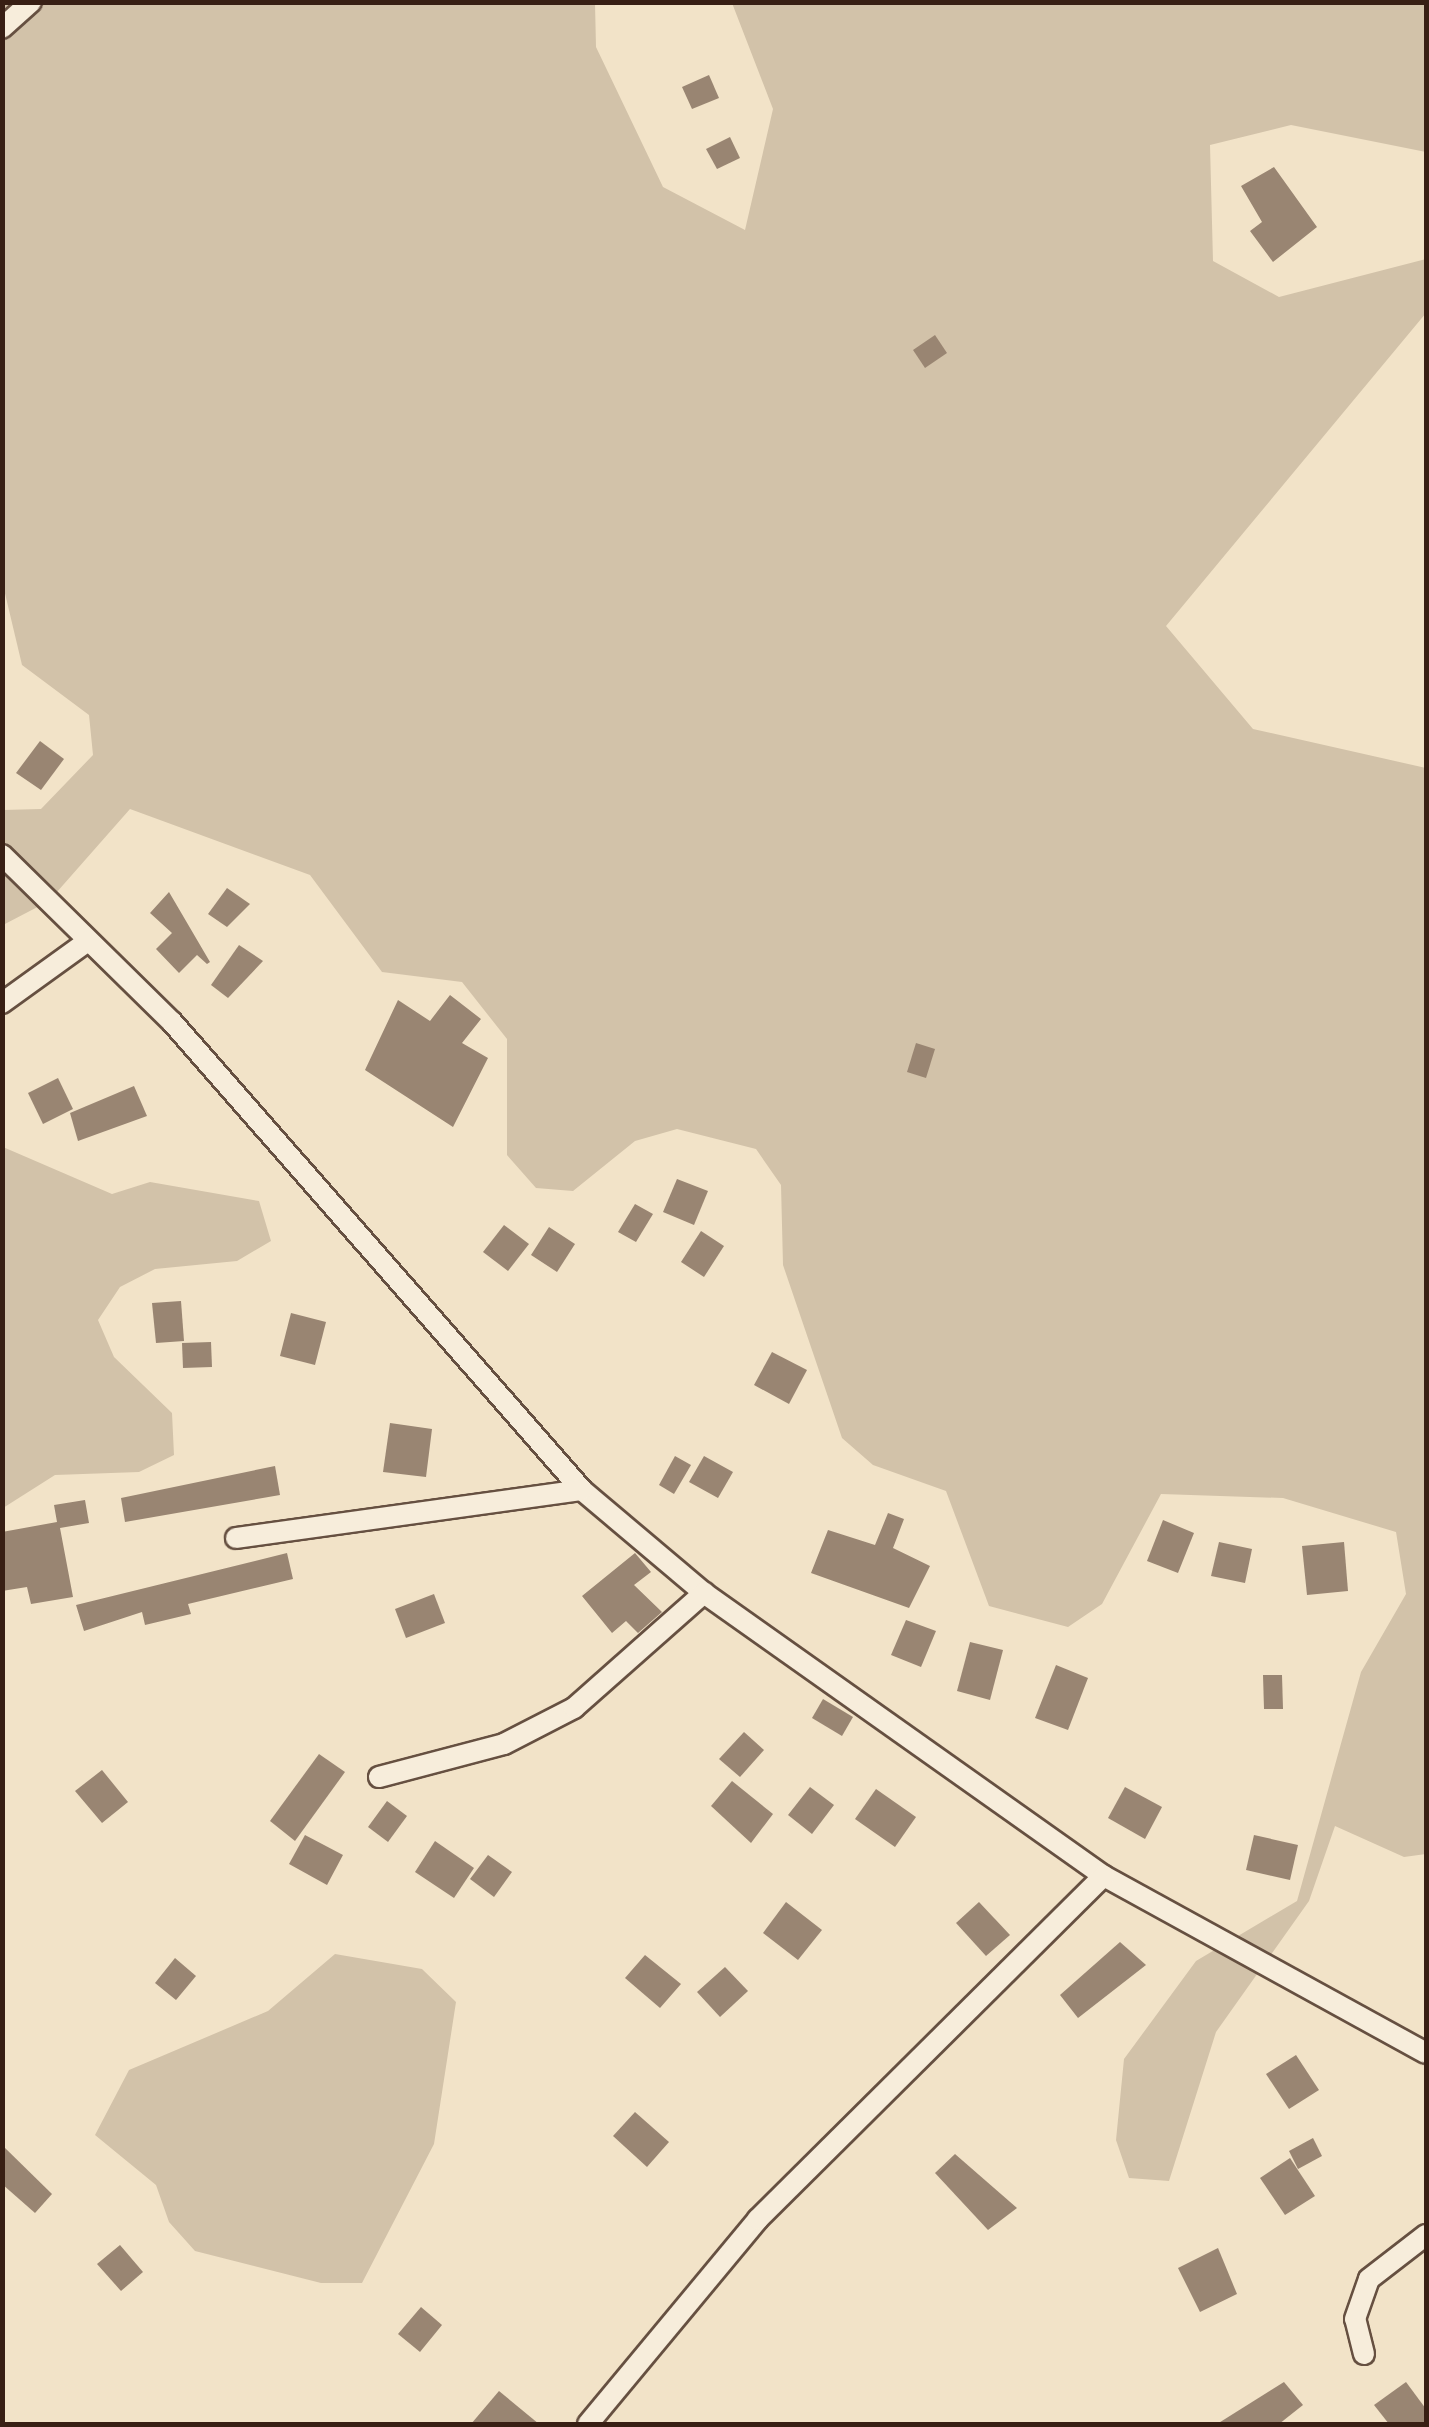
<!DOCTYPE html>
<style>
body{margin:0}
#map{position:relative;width:1429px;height:2427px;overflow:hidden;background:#f2e3c8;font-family:"Gentium Book Plus",serif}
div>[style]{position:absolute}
.green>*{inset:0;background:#d2c2a9}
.building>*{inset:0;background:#998572}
.roads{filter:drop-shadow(2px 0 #665041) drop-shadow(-2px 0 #665041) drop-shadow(0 2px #665041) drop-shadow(0 -2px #665041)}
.street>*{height:20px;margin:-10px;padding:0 10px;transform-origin:10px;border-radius:10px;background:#f7eddb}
span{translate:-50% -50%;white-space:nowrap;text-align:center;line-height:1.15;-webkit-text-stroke:9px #f7eddb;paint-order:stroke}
.frame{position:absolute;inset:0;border:5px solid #381f14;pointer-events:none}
</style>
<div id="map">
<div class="green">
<i style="clip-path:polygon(3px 3px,595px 3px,596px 47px,663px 187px,745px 230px,773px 109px,732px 3px,1426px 3px,1426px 152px,1291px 125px,1210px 145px,1213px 261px,1279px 297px,1426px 259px,1426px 313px,1166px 626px,1253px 729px,1426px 768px,1426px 1854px,1404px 1857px,1335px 1826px,1309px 1901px,1216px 2032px,1169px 2181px,1129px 2178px,1116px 2140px,1124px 2059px,1196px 1961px,1297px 1901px,1361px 1672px,1406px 1594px,1396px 1532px,1283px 1498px,1161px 1494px,1102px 1604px,1068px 1627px,989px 1606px,946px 1491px,873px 1465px,842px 1438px,783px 1265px,781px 1185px,756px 1149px,677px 1129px,635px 1141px,573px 1191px,536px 1188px,507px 1155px,507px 1039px,462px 982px,382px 972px,310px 875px,130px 809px,49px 901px,3px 925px,3px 810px,41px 809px,93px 755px,89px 715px,22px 665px,3px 585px)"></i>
<i style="clip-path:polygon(3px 1147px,112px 1194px,150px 1182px,259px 1201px,271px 1241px,237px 1261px,155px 1269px,120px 1287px,98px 1320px,114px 1357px,172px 1413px,174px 1455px,139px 1472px,55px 1475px,3px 1508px)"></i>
<i style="clip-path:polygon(335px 1954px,422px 1969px,456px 2002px,434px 2144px,362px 2283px,321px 2283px,195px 2251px,169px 2222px,156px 2185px,95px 2135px,129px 2070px,268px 2011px)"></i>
</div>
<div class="building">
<i style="clip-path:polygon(709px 75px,719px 98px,692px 109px,682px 87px)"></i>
<i style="clip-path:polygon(730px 137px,740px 158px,717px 169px,706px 149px)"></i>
<i style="clip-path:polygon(1274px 167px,1317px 227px,1273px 262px,1250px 231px,1262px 222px,1241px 186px)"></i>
<i style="clip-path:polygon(935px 335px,947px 353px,925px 368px,913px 350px)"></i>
<i style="clip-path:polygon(40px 741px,64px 759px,41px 790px,16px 773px)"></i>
<i style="clip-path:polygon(227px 888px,250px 904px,227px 927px,208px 914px)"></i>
<i style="clip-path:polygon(169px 892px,210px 962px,207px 964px,197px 955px,179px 973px,156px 949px,172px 933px,150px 913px)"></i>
<i style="clip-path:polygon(239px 945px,263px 961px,228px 998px,211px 985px)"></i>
<i style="clip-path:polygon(450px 995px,481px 1019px,462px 1043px,488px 1058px,453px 1127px,365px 1070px,398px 1000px,430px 1021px)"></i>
<i style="clip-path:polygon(916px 1043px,935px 1049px,926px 1078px,907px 1072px)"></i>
<i style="clip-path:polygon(58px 1078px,73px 1109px,43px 1124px,28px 1093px)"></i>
<i style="clip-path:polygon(134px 1086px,147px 1116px,78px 1141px,70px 1113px)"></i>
<i style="clip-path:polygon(677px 1179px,708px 1191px,694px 1225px,663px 1212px)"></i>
<i style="clip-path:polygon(635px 1204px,653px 1214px,636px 1242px,618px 1232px)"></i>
<i style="clip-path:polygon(504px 1225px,529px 1244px,508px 1271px,483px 1252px)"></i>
<i style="clip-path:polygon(549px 1227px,575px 1244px,557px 1272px,531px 1255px)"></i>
<i style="clip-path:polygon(701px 1231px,724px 1246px,704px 1277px,681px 1262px)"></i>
<i style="clip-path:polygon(181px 1301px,184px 1341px,156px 1343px,152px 1303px)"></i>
<i style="clip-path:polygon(291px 1313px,326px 1322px,315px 1365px,280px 1356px)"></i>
<i style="clip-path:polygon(211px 1342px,212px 1367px,183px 1368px,182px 1343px)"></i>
<i style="clip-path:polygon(772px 1352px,807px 1370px,789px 1404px,754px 1385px)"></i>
<i style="clip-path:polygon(390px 1423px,432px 1429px,426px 1477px,383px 1472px)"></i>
<i style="clip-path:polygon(675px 1456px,691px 1465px,674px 1494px,659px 1485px)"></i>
<i style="clip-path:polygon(704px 1456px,733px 1472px,718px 1498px,689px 1482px)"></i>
<i style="clip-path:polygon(275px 1466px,280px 1495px,125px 1522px,121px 1498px)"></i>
<i style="clip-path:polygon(85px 1500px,89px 1523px,60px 1528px,73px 1597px,31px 1604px,27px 1587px,2px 1591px,2px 1532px,57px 1522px,54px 1505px)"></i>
<i style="clip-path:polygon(888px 1513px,904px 1519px,893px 1548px,930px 1566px,909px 1608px,811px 1573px,828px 1530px,875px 1545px)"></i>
<i style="clip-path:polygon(1163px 1520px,1194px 1533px,1178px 1573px,1147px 1561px)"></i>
<i style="clip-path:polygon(1219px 1542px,1252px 1549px,1245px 1583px,1211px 1576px)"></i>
<i style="clip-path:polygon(1344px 1542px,1348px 1591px,1307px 1595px,1302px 1546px)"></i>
<i style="clip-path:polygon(287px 1553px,293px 1579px,188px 1604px,191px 1614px,145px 1625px,142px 1612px,84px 1631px,76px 1605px)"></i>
<i style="clip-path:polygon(635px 1553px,651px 1572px,634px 1585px,662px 1612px,638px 1633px,626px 1621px,612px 1633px,582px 1596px)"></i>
<i style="clip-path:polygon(434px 1594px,445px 1623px,406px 1638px,395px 1609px)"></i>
<i style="clip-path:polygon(906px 1620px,936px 1631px,921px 1667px,891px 1655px)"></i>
<i style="clip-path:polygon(970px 1642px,1003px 1650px,990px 1700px,957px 1691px)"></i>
<i style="clip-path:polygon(1056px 1665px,1088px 1678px,1068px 1730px,1035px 1718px)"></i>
<i style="clip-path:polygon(1263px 1675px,1282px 1675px,1283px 1709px,1264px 1709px)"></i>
<i style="clip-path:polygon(823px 1699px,853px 1717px,842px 1736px,812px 1718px)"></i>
<i style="clip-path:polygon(744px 1732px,764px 1750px,740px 1777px,719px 1759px)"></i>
<i style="clip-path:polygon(319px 1754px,345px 1772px,295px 1841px,270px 1821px)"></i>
<i style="clip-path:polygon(102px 1770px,128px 1802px,102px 1823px,75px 1791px)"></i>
<i style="clip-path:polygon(732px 1781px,773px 1814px,751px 1843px,711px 1806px)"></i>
<i style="clip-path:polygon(810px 1787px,834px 1805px,812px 1834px,788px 1815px)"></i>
<i style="clip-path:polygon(1125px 1787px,1162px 1807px,1145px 1839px,1108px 1818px)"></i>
<i style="clip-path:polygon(876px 1789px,916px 1817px,895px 1847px,855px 1819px)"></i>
<i style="clip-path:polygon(387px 1801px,407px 1816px,388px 1842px,368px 1827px)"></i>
<i style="clip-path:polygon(305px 1835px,343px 1855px,327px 1885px,289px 1864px)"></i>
<i style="clip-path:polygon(1254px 1835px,1298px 1845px,1290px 1880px,1246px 1870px)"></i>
<i style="clip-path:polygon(435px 1841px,474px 1868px,454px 1898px,415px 1872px)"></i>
<i style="clip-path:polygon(488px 1855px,512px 1872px,494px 1897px,470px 1879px)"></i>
<i style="clip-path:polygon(786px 1902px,822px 1930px,798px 1960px,763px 1933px)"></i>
<i style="clip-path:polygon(979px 1902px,1010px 1935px,986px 1956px,956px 1923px)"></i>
<i style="clip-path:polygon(1120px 1942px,1146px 1965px,1078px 2018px,1060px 1995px)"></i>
<i style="clip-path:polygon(645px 1955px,681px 1984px,660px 2008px,625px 1978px)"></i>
<i style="clip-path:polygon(175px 1958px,196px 1976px,176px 2000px,155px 1983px)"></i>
<i style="clip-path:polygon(725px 1967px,748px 1991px,720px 2017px,697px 1992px)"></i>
<i style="clip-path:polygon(1296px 2055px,1319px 2090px,1289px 2109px,1266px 2074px)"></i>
<i style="clip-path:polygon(635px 2112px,669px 2142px,647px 2167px,613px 2136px)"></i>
<i style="clip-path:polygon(1313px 2138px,1322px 2156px,1298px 2169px,1289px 2151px)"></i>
<i style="clip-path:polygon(2px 2145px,52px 2194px,35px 2213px,2px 2184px)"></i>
<i style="clip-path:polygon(955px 2154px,1017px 2208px,988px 2230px,935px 2173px)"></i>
<i style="clip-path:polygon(1290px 2158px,1315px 2196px,1285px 2215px,1260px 2178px)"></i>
<i style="clip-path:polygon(120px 2245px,143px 2272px,121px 2291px,97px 2264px)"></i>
<i style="clip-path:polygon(1218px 2248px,1237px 2294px,1200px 2312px,1178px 2268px)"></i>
<i style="clip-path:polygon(421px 2307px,442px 2325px,420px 2352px,398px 2334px)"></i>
<i style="clip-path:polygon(1284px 2382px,1303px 2405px,1279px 2424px,1217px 2424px)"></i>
<i style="clip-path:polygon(1406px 2382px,1426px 2409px,1426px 2424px,1389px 2424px,1374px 2405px)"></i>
<i style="clip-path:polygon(499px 2391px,539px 2424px,471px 2424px)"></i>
</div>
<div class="roads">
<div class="street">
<i style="left:2px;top:28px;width:39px;rotate:-42deg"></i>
<i style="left:2px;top:855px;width:238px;rotate:44.5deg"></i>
<i style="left:172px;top:1022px;width:622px;rotate:48.78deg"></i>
<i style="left:582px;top:1490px;width:160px;rotate:40.2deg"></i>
<i style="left:704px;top:1593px;width:490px;rotate:35.3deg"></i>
<i style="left:1104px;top:1876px;width:367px;rotate:28.8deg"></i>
<i style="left:2px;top:1003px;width:106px;rotate:-35.8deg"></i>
<i style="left:236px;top:1538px;width:349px;rotate:-7.9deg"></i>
<i style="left:379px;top:1777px;width:129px;rotate:-14.8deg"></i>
<i style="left:504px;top:1744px;width:79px;rotate:-27.2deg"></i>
<i style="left:574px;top:1708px;width:174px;rotate:-41.5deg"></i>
<i style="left:1364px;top:2354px;width:36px;rotate:-104deg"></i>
<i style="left:1355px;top:2319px;width:42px;rotate:-70.7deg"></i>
<i style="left:1369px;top:2279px;width:72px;rotate:-37.7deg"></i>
<i style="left:588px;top:2424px;width:266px;rotate:-50.3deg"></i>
<i style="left:758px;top:2219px;width:487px;rotate:-44.8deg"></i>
</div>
</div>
<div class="frame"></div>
</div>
